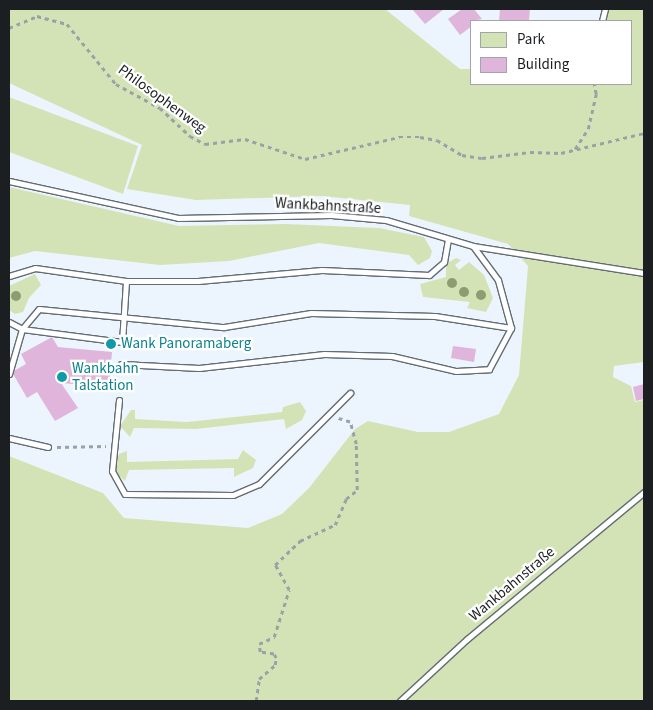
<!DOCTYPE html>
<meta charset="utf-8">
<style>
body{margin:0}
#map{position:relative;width:653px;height:710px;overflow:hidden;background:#ecf5fe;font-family:"Source Sans 3",sans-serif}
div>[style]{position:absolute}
.green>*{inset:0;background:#d4e3b5}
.building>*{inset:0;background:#e0b5db}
.path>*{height:2.5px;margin-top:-1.25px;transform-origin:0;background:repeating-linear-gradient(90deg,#9aa1a7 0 4px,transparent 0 8px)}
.roads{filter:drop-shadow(1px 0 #636c73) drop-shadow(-1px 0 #636c73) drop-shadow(0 1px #636c73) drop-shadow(0 -1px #636c73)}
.service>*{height:5px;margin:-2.5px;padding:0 2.5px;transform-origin:2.5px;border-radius:2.5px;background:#fff}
.trees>*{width:10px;height:10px;margin:-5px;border-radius:50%;background:#8e9c72}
.dots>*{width:14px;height:14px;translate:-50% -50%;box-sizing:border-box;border:2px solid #fff;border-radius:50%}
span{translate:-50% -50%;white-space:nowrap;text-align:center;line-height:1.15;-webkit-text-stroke:4.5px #fff;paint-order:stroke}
.street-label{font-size:15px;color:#1c1f22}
.culture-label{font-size:15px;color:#0d838f}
.left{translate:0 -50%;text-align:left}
.frame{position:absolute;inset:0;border:10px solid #1c1f22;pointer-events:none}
.legend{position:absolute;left:470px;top:20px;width:162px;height:65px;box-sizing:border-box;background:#fff;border:1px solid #a4a5a7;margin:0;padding:6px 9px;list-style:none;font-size:15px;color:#1c1f22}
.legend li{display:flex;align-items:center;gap:10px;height:25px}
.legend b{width:25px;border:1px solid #a4a5a7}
</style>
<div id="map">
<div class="green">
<i style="clip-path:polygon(9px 9px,385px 9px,460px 69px,472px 69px,472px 84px,632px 84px,632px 21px,601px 21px,606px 9px,644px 9px,644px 362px,614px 366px,613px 377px,631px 386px,635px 402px,644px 400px,644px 701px,9px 701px,9px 456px,103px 493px,124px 518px,248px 528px,282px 514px,309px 488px,355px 429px,368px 421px,418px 432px,449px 432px,499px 414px,519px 375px,528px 266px,508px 244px,409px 216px,410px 205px,322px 196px,196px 200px,127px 189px,142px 145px,9px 83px)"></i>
<i style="clip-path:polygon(9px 97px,138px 146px,123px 194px,9px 152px)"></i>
<i style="clip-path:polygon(9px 187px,179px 226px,286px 224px,379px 228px,424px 237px,432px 251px,430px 258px,418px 265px,409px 255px,319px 243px,229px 261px,160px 265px,35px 251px,9px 258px)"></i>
<i style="clip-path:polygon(456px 258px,461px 260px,455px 265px,459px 270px,469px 262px,484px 275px,493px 298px,486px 312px,467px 308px,470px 302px,423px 297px,420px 284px,446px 277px,446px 264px)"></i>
<i style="clip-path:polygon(35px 274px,41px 285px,29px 298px,23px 312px,15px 314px,9px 310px,9px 286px)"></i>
<i style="clip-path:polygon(300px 402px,306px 411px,302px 420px,286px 429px,284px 419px,196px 429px,134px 428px,130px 437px,120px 426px,131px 410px,135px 410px,135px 419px,187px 422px,282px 412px,283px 407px)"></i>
<i style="clip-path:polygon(243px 450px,256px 460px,253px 468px,234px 477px,234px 468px,129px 470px,125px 481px,114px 471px,119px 454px,127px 451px,127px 462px,238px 459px)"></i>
</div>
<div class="building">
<i style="clip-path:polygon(412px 9px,444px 9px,425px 24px)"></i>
<i style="clip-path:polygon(462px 9px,474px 9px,482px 19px,472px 21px,472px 26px,460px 35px,448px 19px)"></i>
<i style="clip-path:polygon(500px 9px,530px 9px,529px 21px,499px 21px)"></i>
<i style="clip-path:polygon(52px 337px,58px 347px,112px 352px,109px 387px,61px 383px,78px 408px,55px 421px,37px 392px,27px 398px,12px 372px,26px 364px,21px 354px)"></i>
<i style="clip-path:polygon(453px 346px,476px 349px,474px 362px,451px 358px)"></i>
<i style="clip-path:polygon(644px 384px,644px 399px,636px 401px,633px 387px)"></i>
</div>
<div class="path">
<i style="left:9px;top:28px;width:30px;rotate:-23deg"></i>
<i style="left:37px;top:16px;width:31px;rotate:15deg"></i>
<i style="left:67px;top:24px;width:77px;rotate:50.8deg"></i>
<i style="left:116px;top:84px;width:50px;rotate:28.6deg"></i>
<i style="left:160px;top:108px;width:41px;rotate:43deg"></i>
<i style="left:190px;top:136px;width:17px;rotate:28deg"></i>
<i style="left:205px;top:144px;width:40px;rotate:-7.1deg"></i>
<i style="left:245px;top:139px;width:63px;rotate:18.4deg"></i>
<i style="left:305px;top:159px;width:97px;rotate:-13.2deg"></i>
<i style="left:399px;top:137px;width:21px"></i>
<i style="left:420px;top:137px;width:17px;rotate:10deg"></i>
<i style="left:437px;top:140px;width:29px;rotate:31deg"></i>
<i style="left:462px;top:155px;width:20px;rotate:9deg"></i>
<i style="left:482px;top:158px;width:48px;rotate:-7.1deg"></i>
<i style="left:530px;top:152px;width:31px;rotate:2deg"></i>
<i style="left:561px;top:153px;width:85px;rotate:-13.5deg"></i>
<i style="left:575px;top:149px;width:24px;rotate:-57deg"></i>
<i style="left:588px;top:129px;width:36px;rotate:-77deg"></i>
<i style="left:596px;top:94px;width:10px;rotate:-101deg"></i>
<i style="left:57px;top:447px;width:49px;rotate:-1.2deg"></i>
<i style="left:256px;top:701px;width:22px;rotate:-82deg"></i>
<i style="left:259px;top:679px;width:21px;rotate:-41deg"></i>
<i style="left:275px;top:665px;width:7px;rotate:-82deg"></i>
<i style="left:276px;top:658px;width:4px;rotate:-117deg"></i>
<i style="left:274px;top:654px;width:14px;rotate:-172deg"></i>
<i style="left:260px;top:652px;width:8px;rotate:-97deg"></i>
<i style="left:259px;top:644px;width:17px;rotate:-25deg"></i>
<i style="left:274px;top:637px;width:49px;rotate:-72.3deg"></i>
<i style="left:289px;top:590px;width:29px;rotate:-119deg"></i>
<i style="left:275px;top:565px;width:35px;rotate:-44deg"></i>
<i style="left:300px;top:541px;width:38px;rotate:-25deg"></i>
<i style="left:335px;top:525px;width:28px;rotate:-67deg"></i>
<i style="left:346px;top:499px;width:14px;rotate:-39deg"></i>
<i style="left:357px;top:490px;width:46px;rotate:-91.2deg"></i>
<i style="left:356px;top:444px;width:23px;rotate:-105deg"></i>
<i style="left:350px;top:422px;width:14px;rotate:-163deg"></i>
</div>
<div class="roads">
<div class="service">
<i style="left:602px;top:21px;width:12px;rotate:-76deg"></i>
<i style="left:9px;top:181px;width:173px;rotate:12.3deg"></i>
<i style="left:178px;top:218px;width:153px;rotate:-1.1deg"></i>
<i style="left:331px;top:215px;width:55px;rotate:5.2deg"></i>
<i style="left:386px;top:220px;width:91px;rotate:16.6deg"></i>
<i style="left:473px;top:246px;width:173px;rotate:9deg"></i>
<i style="left:9px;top:276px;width:27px;rotate:-17deg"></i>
<i style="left:35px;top:268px;width:92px;rotate:8.1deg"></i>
<i style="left:126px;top:281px;width:72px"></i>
<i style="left:198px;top:281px;width:124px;rotate:-5.1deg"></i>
<i style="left:322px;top:270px;width:107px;rotate:2.7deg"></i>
<i style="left:429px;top:275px;width:20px;rotate:-41deg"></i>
<i style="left:444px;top:262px;width:23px;rotate:-80deg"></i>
<i style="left:9px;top:322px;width:15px;rotate:28deg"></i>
<i style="left:22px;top:329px;width:101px;rotate:7.4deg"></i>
<i style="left:122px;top:342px;width:61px;rotate:-86.2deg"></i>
<i style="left:121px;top:364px;width:78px;rotate:2.9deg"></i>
<i style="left:199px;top:368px;width:126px;rotate:-6.4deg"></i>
<i style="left:324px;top:354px;width:68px;rotate:1.7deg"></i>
<i style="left:392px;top:356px;width:66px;rotate:13.2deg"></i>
<i style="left:456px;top:371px;width:33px;rotate:-3deg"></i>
<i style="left:489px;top:369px;width:47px;rotate:-61.8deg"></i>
<i style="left:511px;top:328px;width:50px;rotate:-105.2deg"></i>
<i style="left:498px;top:280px;width:42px;rotate:-126.3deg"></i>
<i style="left:9px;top:374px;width:47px;rotate:-73.9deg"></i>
<i style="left:22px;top:329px;width:26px;rotate:-50deg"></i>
<i style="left:39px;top:309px;width:186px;rotate:5.6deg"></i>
<i style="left:224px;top:327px;width:88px;rotate:-9.1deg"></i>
<i style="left:311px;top:313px;width:124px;rotate:1.4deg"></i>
<i style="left:435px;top:316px;width:77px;rotate:9deg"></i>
<i style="left:119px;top:400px;width:71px;rotate:95.6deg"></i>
<i style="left:112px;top:471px;width:26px;rotate:61deg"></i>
<i style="left:125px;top:494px;width:108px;rotate:0.5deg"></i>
<i style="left:233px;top:495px;width:28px;rotate:-23deg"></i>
<i style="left:259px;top:484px;width:129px;rotate:-45deg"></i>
<i style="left:9px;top:438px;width:40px;rotate:13deg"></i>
<i style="left:400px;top:701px;width:91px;rotate:-42.8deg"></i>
<i style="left:467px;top:639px;width:230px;rotate:-39.7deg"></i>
</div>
</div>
<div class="trees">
<i style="left:452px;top:283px"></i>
<i style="left:464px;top:292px"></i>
<i style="left:481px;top:295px"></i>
<i style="left:16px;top:296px"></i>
</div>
<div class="dots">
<i style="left:111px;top:344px;background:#0f9aa8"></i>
<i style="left:62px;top:377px;background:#0f9aa8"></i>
</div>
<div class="street-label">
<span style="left:162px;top:99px;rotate:36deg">Philosophenweg</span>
<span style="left:328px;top:206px;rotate:3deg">Wankbahnstraße</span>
<span style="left:512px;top:584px;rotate:-40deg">Wankbahnstraße</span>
</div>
<div class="culture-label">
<span class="left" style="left:121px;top:344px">Wank Panoramaberg</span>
<span class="left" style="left:72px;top:377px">Wankbahn<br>Talstation</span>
</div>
<div class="frame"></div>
<ul class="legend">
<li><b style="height:14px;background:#d4e3b5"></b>Park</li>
<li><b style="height:14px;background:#e0b5db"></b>Building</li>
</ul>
</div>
